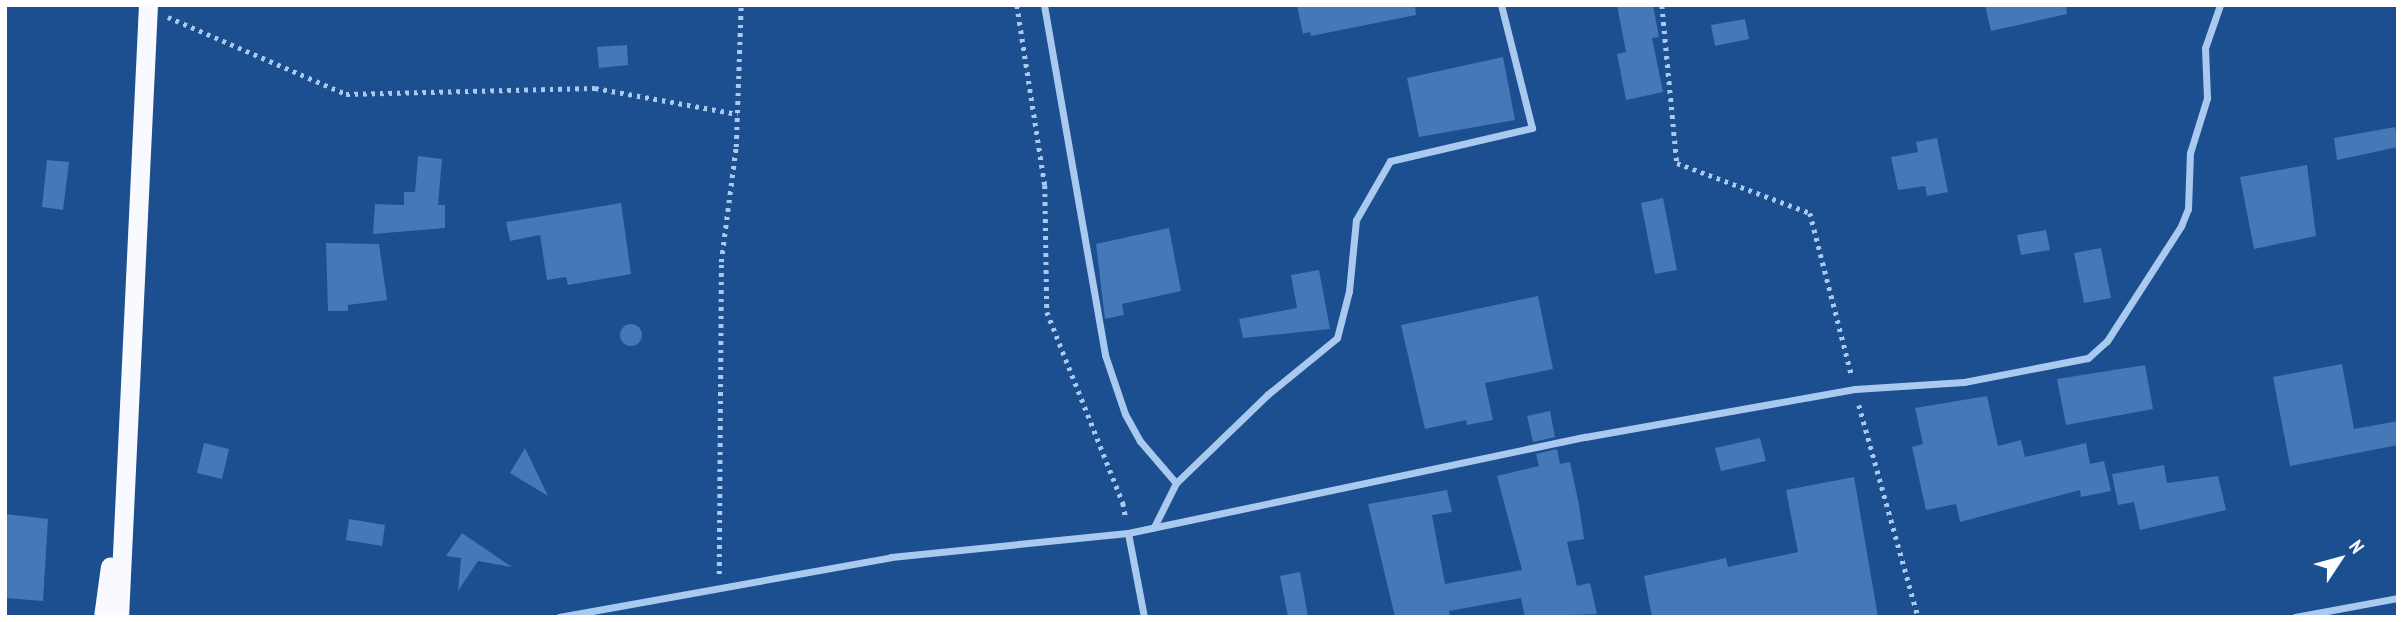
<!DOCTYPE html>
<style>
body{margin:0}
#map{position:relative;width:2403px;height:622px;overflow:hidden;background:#1b4f8f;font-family:"PT Sans Narrow",sans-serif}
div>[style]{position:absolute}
.building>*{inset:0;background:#4478b7}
.round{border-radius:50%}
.path>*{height:4.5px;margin-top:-2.25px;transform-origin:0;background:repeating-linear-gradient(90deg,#a9c9ee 0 3.5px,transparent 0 8.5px)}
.minor>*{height:7px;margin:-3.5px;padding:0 3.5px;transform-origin:3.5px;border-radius:3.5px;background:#a9c9ee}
.trunk>*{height:19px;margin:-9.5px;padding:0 9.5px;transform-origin:9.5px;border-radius:9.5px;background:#f8faff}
span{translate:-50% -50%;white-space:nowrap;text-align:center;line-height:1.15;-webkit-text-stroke:5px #1b4f8f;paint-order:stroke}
.frame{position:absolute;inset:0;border:7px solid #fff;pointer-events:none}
.north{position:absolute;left:2305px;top:524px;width:70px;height:70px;-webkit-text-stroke:5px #1b4f8f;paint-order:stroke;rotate:54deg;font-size:19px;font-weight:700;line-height:28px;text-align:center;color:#fff}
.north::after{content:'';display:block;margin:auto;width:24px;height:32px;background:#fff;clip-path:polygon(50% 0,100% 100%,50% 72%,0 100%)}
</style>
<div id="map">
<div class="building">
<i style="clip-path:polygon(1297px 5px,1415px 5px,1416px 15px,1311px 36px,1310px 32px,1303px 34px)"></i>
<i style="clip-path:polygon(1617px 5px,1653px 5px,1659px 37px,1652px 38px,1663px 92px,1626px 100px,1617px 54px,1626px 52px)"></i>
<i style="clip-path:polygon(1985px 5px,2066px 5px,2067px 14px,1991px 31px)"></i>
<i style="clip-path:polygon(1745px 19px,1749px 39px,1715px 46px,1711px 25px)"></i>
<i style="clip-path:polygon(627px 45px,628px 65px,599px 68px,597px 47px)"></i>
<i style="clip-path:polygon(1503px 57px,1515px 120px,1419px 137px,1407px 78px)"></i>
<i style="clip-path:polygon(2395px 127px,2398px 147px,2337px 160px,2334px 138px)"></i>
<i style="clip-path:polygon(1937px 138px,1948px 192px,1927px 196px,1925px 186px,1898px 190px,1891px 157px,1918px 152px,1916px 142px)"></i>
<i style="clip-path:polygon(418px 156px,442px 159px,438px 205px,445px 205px,445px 228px,373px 234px,375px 204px,404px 205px,404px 192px,415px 192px)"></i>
<i style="clip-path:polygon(47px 160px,69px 162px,63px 210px,42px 207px)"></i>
<i style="clip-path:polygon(2307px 165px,2316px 236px,2254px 249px,2240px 177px)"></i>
<i style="clip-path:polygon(1663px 198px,1677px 270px,1655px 274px,1641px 203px)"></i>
<i style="clip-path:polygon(621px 203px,631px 274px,568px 285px,566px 277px,547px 280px,540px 235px,510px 241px,506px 222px)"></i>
<i style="clip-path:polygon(1169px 228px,1181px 291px,1122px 304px,1124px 315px,1105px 319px,1096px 244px)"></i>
<i style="clip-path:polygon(2046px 230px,2050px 250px,2021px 255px,2017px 235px)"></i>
<i style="clip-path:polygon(326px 243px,379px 244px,387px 300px,348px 305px,348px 311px,328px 311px)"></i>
<i style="clip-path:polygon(2101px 248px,2111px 298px,2084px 303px,2074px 253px)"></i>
<i style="clip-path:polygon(1319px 270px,1330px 329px,1243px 338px,1239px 319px,1297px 308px,1291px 275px)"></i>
<i style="clip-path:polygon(1538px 296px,1553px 369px,1485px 383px,1493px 420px,1467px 425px,1466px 420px,1425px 429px,1401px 325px)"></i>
<i class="round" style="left:620px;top:324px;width:22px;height:22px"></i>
<i style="clip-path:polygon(2342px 364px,2354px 429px,2398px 421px,2398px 445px,2290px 466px,2273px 377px)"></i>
<i style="clip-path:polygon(2145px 365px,2153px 409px,2066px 425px,2057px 379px)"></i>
<i style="clip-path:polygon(1987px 396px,1998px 446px,2021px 440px,2025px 457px,2086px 443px,2090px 464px,2104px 461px,2111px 491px,2081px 497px,2080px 490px,1960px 522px,1956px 504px,1926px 510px,1912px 447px,1923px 444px,1915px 408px)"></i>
<i style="clip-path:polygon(1550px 411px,1555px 437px,1533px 442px,1527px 416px)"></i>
<i style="clip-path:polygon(1760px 438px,1766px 461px,1721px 471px,1715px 448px)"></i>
<i style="clip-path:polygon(204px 443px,229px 449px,222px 479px,197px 473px)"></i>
<i style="clip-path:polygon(525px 448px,548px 496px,510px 473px)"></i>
<i style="clip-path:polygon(1557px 449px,1560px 464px,1570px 462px,1579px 505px,1584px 539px,1567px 542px,1577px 586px,1590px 583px,1597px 614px,1525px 617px,1521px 598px,1449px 611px,1450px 617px,1395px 617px,1368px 504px,1447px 490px,1452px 512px,1432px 515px,1445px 584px,1522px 570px,1497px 476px,1539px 466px,1536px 454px)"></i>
<i style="clip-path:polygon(2164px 465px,2167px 483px,2218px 476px,2226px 510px,2140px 530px,2134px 502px,2118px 505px,2112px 474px)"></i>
<i style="clip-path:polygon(1854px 477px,1878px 617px,1652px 617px,1644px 576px,1726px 558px,1728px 567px,1798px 552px,1786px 490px)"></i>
<i style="clip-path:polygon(5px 514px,48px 519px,43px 601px,5px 598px)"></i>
<i style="clip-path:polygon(349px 519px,385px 525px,382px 546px,346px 540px)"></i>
<i style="clip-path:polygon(462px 533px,475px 542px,512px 567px,478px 561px,458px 591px,461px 558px,446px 556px)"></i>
<i style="clip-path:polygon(1300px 572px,1308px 617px,1288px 617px,1280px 576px)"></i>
</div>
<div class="path">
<i style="left:1017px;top:5px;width:182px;rotate:81.2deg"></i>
<i style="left:1045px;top:185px;width:127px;rotate:89.1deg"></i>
<i style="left:1047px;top:312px;width:206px;rotate:68.3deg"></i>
<i style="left:1123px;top:503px;width:16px;rotate:79deg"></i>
<i style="left:1662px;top:5px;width:159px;rotate:84.6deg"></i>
<i style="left:1677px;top:163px;width:142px;rotate:20.6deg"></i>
<i style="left:1810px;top:213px;width:165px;rotate:75.6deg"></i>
<i style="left:168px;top:17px;width:194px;rotate:23.4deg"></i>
<i style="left:346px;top:94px;width:249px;rotate:-1.4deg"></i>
<i style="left:595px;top:88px;width:145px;rotate:10.3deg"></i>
<i style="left:1859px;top:405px;width:220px;rotate:74.4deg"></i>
<i style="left:719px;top:574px;width:312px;rotate:-89.6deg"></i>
<i style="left:721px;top:262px;width:116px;rotate:-82.6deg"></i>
<i style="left:736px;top:147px;width:142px;rotate:-88deg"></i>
</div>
<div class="minor">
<i style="left:1044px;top:5px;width:355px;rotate:80.1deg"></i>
<i style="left:1105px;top:355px;width:62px;rotate:71.3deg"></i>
<i style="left:1125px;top:414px;width:31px;rotate:61deg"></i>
<i style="left:1140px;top:441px;width:55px;rotate:49.4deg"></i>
<i style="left:1154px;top:527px;width:49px;rotate:-63.4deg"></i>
<i style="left:1176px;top:483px;width:127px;rotate:-44deg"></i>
<i style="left:1267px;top:395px;width:90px;rotate:-39.2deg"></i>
<i style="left:1337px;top:338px;width:49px;rotate:-75.7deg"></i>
<i style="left:1349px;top:291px;width:71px;rotate:-84.4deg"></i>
<i style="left:1356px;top:220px;width:68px;rotate:-60deg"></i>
<i style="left:1390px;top:161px;width:146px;rotate:-13.1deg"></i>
<i style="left:1532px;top:128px;width:127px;rotate:-104.1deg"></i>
<i style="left:1128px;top:533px;width:86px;rotate:79.2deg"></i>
<i style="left:559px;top:617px;width:337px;rotate:-10.2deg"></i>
<i style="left:891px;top:557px;width:238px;rotate:-5.8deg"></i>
<i style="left:1128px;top:533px;width:467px;rotate:-11.9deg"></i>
<i style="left:1585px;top:437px;width:274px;rotate:-10.1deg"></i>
<i style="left:1855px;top:389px;width:109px;rotate:-3.7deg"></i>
<i style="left:1964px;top:382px;width:126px;rotate:-11deg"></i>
<i style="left:2088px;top:358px;width:25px;rotate:-42deg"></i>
<i style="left:2107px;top:341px;width:137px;rotate:-57.2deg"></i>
<i style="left:2181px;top:226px;width:18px;rotate:-68deg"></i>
<i style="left:2188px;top:209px;width:56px;rotate:-88deg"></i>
<i style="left:2190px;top:153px;width:58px;rotate:-72.8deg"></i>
<i style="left:2207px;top:98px;width:50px;rotate:-92.3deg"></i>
<i style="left:2205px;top:48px;width:46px;rotate:-70.8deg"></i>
<i style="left:2295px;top:617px;width:105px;rotate:-10.5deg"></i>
</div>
<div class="trunk">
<i style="left:103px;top:617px;width:51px;rotate:-82.2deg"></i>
<i style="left:119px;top:617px;width:613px;rotate:-87.29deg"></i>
</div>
<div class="frame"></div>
<div class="north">N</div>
</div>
